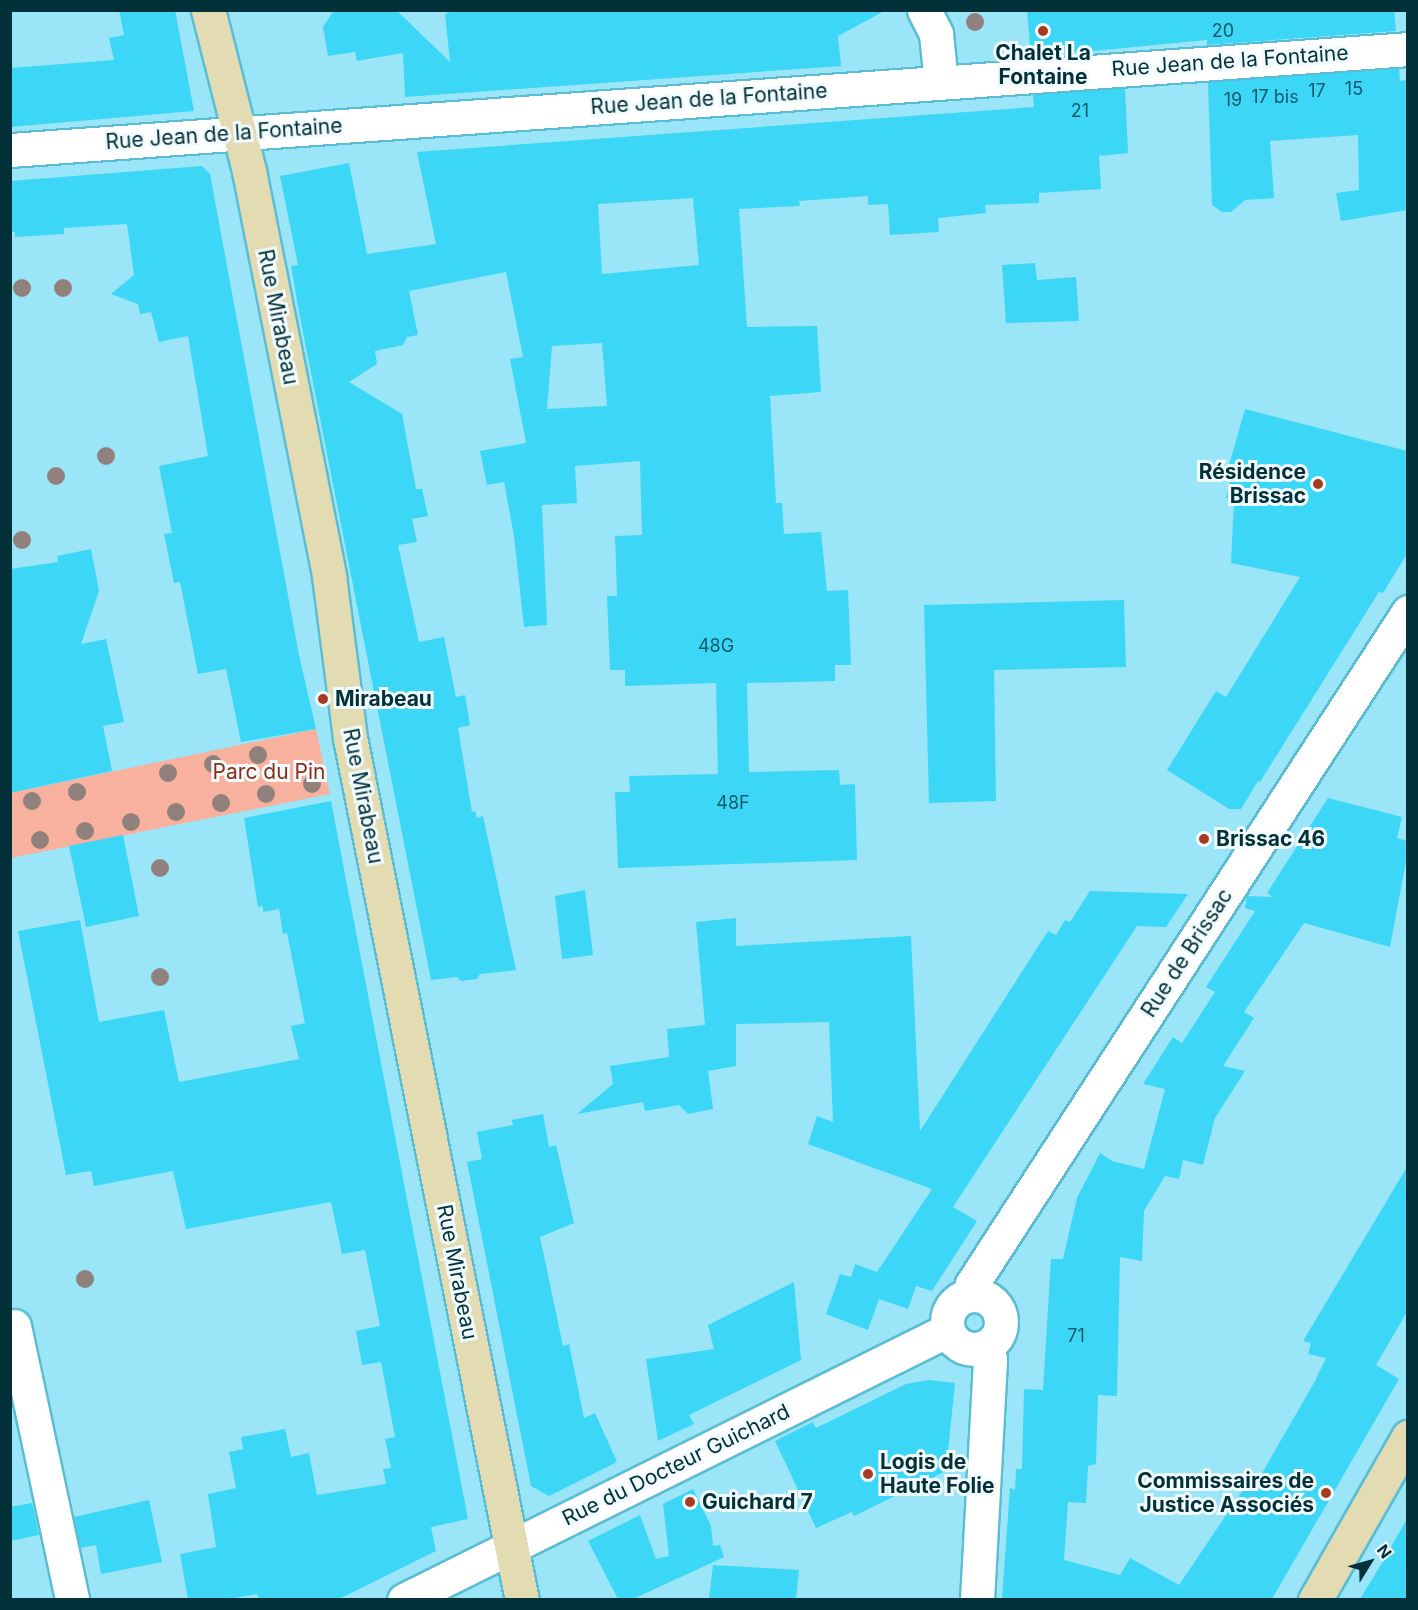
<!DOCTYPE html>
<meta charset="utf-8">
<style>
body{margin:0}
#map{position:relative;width:1418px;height:1610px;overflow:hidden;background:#9ae5f7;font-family:Inter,sans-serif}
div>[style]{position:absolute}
.green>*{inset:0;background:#f8b19e}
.building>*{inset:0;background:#3cd7f7}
.roads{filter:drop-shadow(2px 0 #5abdd4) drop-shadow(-2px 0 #5abdd4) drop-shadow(0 2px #5abdd4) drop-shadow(0 -2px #5abdd4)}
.street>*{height:33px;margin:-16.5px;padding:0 16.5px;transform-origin:16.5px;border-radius:16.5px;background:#fff}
.street>.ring{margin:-16.5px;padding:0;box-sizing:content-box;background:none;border:33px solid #fff;border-radius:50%}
.secondary>*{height:33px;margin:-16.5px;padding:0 16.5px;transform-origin:16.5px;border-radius:16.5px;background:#e3dbb2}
.trees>*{width:18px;height:18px;margin:-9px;border-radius:50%;background:#91817c}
.dots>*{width:16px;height:16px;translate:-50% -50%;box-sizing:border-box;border:3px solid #f1fafc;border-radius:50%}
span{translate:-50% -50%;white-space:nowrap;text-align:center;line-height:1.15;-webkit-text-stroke:6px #f1fafc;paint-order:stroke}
.number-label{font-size:18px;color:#115a69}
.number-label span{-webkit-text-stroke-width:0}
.poi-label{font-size:21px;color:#03313a;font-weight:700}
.right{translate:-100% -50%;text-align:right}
.left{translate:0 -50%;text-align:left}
.street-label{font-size:21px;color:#03313a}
.park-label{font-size:21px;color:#8a2f18}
.frame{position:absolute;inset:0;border:12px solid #03313a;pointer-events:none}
.north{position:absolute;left:1340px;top:1532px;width:60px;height:60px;-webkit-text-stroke:4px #f1fafc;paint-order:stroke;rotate:53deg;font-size:16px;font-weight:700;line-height:24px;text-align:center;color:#03313a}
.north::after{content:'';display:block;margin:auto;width:21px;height:27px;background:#03313a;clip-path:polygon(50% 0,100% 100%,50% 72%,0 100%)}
</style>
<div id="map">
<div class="green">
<i style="clip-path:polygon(316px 729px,330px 794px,11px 858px,10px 793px)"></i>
</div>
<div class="building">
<i style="clip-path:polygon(119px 10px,175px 10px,194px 111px,10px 127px,10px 68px,114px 60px,109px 38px,124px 35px)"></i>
<i style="clip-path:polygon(334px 10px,396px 10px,450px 62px,445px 14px,454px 10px,886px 10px,838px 36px,841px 66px,405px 97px,403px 53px,357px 61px,355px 52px,328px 56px,323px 27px)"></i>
<i style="clip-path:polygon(1027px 10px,1394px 10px,1396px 31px,1207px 45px,1207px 40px,1031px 57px)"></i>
<i style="clip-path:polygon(1399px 68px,1400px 81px,1407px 80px,1407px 210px,1341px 221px,1336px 193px,1359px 190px,1358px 135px,1270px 141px,1274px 198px,1245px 200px,1231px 212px,1222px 212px,1212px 205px,1208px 82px)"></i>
<i style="clip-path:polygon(evenodd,1125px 88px,1128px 153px,1099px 156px,1101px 189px,1039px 193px,1039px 203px,985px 205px,986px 213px,938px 218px,939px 232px,890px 235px,888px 204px,868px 205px,868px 196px,799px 201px,800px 206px,739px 209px,747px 327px,817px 326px,821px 392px,770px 396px,776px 503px,782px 503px,784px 534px,821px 532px,827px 591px,848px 590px,851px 665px,835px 665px,835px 681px,747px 683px,749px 772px,839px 770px,840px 785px,855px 784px,857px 860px,618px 868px,615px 792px,630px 792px,629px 776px,718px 774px,716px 683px,625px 686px,625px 670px,610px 670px,607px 596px,617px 596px,615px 536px,642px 535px,640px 461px,575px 466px,577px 503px,542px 505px,547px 625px,524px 627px,514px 536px,504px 482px,487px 485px,480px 451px,526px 443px,510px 359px,523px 357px,506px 272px,409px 291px,418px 335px,407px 337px,403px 345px,375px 351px,377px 364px,349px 382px,402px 414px,416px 489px,422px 489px,428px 516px,412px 519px,417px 542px,398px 545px,419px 642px,444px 637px,456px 697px,465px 695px,470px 725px,458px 728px,472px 812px,475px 811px,477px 818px,483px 816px,516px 970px,480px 974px,477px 979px,461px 981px,457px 977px,431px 980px,299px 312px,291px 266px,298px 265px,280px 176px,349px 163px,367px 254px,436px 244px,417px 152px,1034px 107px,1033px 95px,1125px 88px,693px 198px,699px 265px,602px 274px,598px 204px,693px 198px,1125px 88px,602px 343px,607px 406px,547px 409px,552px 346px,602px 343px)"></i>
<i style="clip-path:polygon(202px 166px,210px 174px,299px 655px,316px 729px,241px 742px,226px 669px,198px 674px,180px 582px,174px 583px,164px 534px,172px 533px,159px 466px,208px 456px,188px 336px,159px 342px,151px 312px,140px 314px,138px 304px,111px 294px,134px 275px,127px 224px,64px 228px,64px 234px,15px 237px,15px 232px,10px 232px,10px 181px)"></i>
<i style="clip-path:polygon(1035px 263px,1037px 280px,1076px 277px,1079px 321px,1006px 323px,1002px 265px)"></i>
<i style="clip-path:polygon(1245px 409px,1407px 451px,1407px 554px,1383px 593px,1379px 592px,1260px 782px,1258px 781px,1241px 809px,1229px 809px,1167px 770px,1216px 691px,1226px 697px,1300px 577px,1231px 563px,1234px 500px,1226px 498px,1233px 470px,1228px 469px)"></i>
<i style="clip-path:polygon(91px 549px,99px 591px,81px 644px,106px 639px,124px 722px,103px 726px,112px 771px,10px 793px,10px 569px,58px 562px,57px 556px)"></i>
<i style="clip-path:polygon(1124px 600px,1126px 667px,994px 670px,996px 801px,929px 803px,924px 605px)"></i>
<i style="clip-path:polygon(1328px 798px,1402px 817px,1397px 838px,1407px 841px,1407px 856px,1390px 947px,1304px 923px,1244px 1012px,1254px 1018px,1223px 1066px,1245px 1071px,1215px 1118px,1203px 1165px,1183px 1160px,1179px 1179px,1165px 1176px,1144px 1211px,1142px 1261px,1120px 1257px,1117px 1396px,1098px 1395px,1096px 1464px,1088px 1466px,1086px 1503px,1068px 1502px,1064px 1560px,1120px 1575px,1130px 1558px,1179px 1585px,1247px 1484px,1254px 1487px,1315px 1381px,1326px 1358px,1308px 1354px,1311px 1343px,1303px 1341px,1407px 1167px,1407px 1312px,1376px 1365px,1399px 1379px,1272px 1599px,1002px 1599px,1010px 1488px,1015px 1490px,1016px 1469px,1022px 1469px,1024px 1389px,1043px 1390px,1051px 1259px,1063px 1259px,1077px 1198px,1100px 1153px,1112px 1161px,1144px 1169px,1165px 1089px,1143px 1084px,1173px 1037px,1182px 1043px,1215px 992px,1206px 987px,1255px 911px,1245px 908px,1247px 896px,1273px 897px,1267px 893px)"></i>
<i style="clip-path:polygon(331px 801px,468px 1519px,431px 1527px,436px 1551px,339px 1599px,259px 1599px,257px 1594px,229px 1599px,188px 1599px,180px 1554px,216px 1547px,208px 1494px,236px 1488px,229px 1452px,243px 1449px,241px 1437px,285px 1429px,291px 1457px,309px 1453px,317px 1495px,386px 1484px,383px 1469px,391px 1468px,385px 1439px,395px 1437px,381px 1362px,362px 1365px,356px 1331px,380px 1326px,365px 1250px,342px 1254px,331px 1202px,186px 1229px,173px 1171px,94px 1186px,91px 1171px,66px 1175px,18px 931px,80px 920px,99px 1022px,164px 1010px,179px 1082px,299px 1059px,291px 1026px,305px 1023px,287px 933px,283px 934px,279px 909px,263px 912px,263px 906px,258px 907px,244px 818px)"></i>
<i style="clip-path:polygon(123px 835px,139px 916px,86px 927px,69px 846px)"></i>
<i style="clip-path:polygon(585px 890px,593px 955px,562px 959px,555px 896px)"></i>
<i style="clip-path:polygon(1090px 891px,1188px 894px,1166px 927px,1137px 926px,953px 1207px,977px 1221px,932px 1291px,916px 1286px,908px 1309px,879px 1299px,868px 1330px,826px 1314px,840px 1274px,851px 1277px,855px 1264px,877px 1272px,932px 1189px,808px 1144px,817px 1116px,833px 1122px,829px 1022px,736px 1024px,736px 1066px,708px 1071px,713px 1109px,688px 1114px,679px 1105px,645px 1111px,643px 1102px,577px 1114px,613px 1084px,610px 1066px,669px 1057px,667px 1029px,705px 1025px,696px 922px,736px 918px,736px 946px,911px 936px,920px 1131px,1048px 931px,1056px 935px,1065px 920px,1070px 922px)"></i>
<i style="clip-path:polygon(543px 1114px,549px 1147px,556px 1145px,574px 1223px,540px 1237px,563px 1346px,569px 1344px,584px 1418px,595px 1413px,617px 1462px,549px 1496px,531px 1486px,467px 1162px,482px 1159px,477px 1132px,513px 1125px,512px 1120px)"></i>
<i style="clip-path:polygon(794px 1282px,801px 1360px,689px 1415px,694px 1424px,658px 1441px,646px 1359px,714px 1349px,708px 1325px)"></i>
<i style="clip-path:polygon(929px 1380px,955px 1383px,946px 1471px,854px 1516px,852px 1512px,816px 1528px,775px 1441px,813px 1422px,816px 1428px,906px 1384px)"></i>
<i style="clip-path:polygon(693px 1489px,711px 1526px,713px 1546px,720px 1545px,724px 1557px,633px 1599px,618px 1599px,588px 1541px,640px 1515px,656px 1559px,669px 1556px,663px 1504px)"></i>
<i style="clip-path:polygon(149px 1500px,162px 1562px,101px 1574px,96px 1545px,80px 1548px,74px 1517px)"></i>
<i style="clip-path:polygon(32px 1503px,39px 1535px,10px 1541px,10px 1507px)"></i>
<i style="clip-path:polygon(1407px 1519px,1407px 1599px,1360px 1599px,1379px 1568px)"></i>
<i style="clip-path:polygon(713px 1565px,799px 1570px,796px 1599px,709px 1599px)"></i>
</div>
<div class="roads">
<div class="street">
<i style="left:924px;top:10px;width:27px;rotate:63deg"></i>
<i style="left:936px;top:34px;width:48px;rotate:84.1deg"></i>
<i style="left:10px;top:150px;width:1402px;rotate:-4.13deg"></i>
<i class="ring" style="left:947px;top:1295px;width:21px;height:21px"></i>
<i style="left:970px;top:1295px;width:11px;rotate:-80deg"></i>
<i style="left:972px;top:1284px;width:801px;rotate:-57.02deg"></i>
<i style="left:14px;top:1326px;width:280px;rotate:78deg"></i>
<i style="left:404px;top:1600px;width:607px;rotate:-26.4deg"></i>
<i style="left:977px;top:1600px;width:241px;rotate:-86.9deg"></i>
<i style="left:990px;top:1359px;width:12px;rotate:-125deg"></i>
</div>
<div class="secondary">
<i style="left:208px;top:10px;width:166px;rotate:75.7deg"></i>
<i style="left:249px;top:171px;width:413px;rotate:78.8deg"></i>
<i style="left:329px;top:576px;width:163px;rotate:82.6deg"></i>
<i style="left:350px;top:738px;width:879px;rotate:78.72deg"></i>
<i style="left:1315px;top:1600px;width:188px;rotate:-60.3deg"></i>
</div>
</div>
<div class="trees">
<i style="left:975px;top:22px"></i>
<i style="left:22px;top:288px"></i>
<i style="left:63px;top:288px"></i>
<i style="left:106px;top:456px"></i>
<i style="left:56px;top:476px"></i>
<i style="left:22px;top:540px"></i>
<i style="left:258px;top:755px"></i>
<i style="left:213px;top:764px"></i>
<i style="left:168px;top:773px"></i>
<i style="left:312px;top:784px"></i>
<i style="left:77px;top:792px"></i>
<i style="left:266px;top:794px"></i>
<i style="left:32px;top:801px"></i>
<i style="left:221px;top:803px"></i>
<i style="left:176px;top:812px"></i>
<i style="left:131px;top:822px"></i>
<i style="left:85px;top:831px"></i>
<i style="left:40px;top:840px"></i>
<i style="left:160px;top:868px"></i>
<i style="left:160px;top:977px"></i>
<i style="left:85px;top:1279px"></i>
</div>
<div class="dots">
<i style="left:1043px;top:31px;background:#a53c22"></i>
<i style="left:1318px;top:484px;background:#a53c22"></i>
<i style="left:323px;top:699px;background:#a53c22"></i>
<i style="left:1204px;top:839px;background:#a53c22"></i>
<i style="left:868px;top:1474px;background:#a53c22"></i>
<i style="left:1326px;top:1493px;background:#a53c22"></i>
<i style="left:690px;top:1502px;background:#a53c22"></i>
</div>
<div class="number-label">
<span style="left:1223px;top:31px">20</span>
<span style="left:1354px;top:89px">15</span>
<span style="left:1317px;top:91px">17</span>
<span style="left:1275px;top:97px">17 bis</span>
<span style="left:1233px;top:100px">19</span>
<span style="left:1080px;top:111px">21</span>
<span style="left:716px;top:646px">48G</span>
<span style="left:733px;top:803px">48F</span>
<span style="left:1076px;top:1336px">71</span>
</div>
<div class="poi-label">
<span style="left:1043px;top:65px">Chalet La<br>Fontaine</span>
<span class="right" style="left:1306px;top:484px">Résidence<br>Brissac</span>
<span class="left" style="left:335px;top:699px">Mirabeau</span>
<span class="left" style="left:1216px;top:839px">Brissac 46</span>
<span class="left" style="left:880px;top:1474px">Logis de<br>Haute Folie</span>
<span class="right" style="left:1314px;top:1493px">Commissaires de<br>Justice Associés</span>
<span class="left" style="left:702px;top:1502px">Guichard 7</span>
</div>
<div class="street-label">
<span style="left:1230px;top:61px;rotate:-4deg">Rue Jean de la Fontaine</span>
<span style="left:709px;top:99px;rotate:-4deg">Rue Jean de la Fontaine</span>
<span style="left:224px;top:134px;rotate:-4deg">Rue Jean de la Fontaine</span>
<span style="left:278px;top:317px;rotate:79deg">Rue Mirabeau</span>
<span style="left:363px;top:796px;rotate:79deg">Rue Mirabeau</span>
<span style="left:1187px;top:953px;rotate:-57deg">Rue de Brissac</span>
<span style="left:457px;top:1272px;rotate:79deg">Rue Mirabeau</span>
<span style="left:676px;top:1465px;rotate:-26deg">Rue du Docteur Guichard</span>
</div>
<div class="park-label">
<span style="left:269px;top:772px">Parc du Pin</span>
</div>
<div class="frame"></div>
<div class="north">N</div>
</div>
